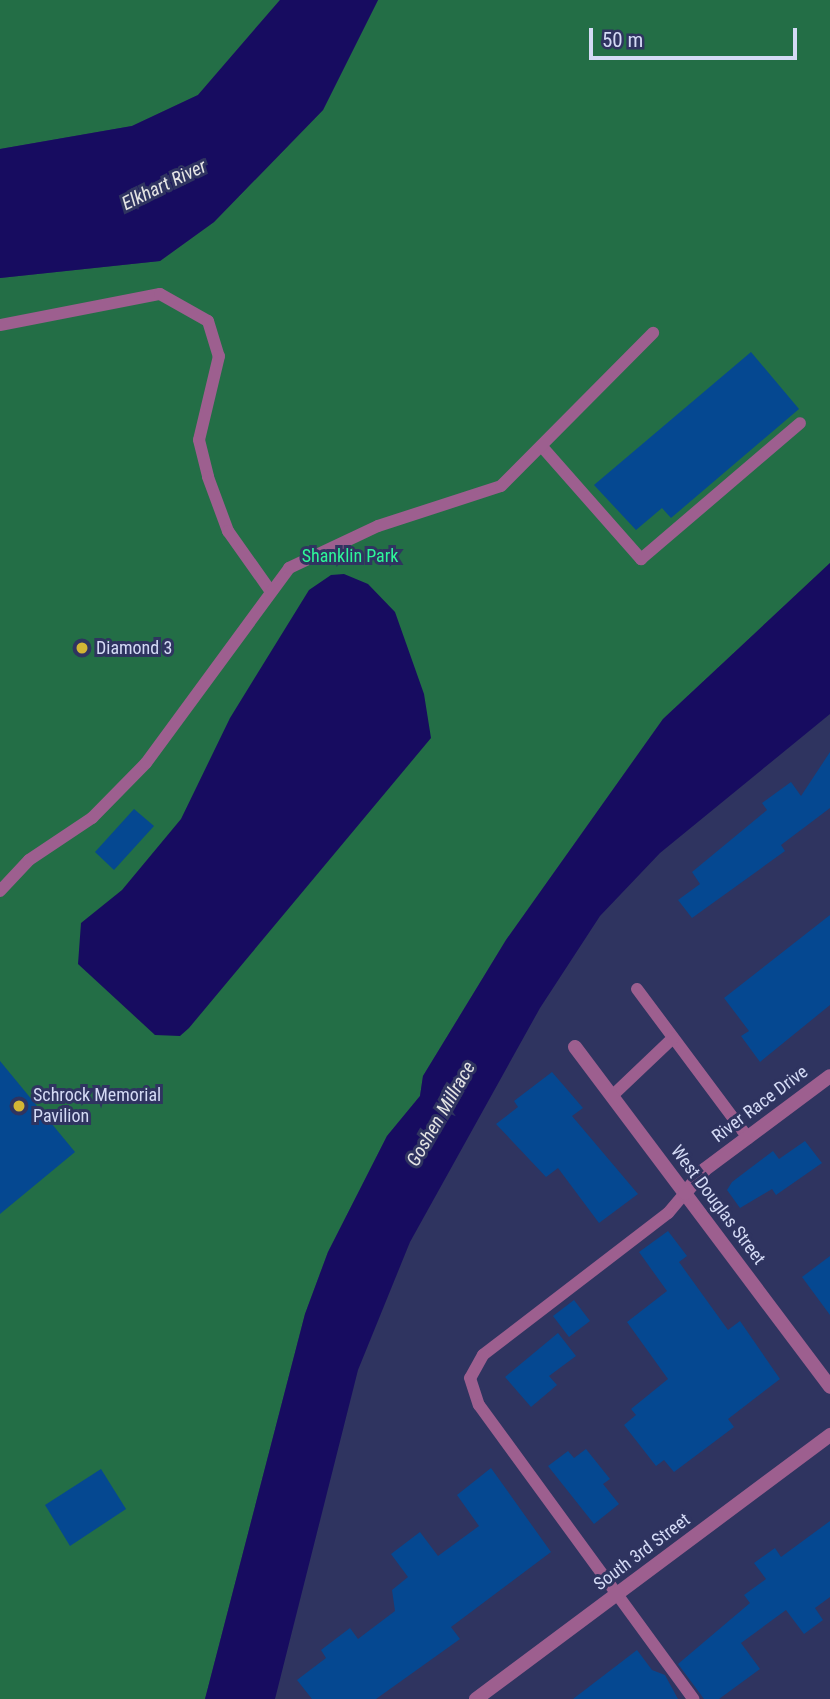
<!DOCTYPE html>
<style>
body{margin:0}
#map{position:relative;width:830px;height:1699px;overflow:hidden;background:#2f3460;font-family:"Roboto Condensed",sans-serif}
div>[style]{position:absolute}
.green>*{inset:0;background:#236e46}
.water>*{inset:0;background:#170c60}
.building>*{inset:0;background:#054891}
.service>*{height:12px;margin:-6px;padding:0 6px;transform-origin:6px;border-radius:6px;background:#9d5f8f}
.minor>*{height:14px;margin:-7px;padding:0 7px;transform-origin:7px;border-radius:7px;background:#9d5f8f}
.dots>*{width:19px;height:19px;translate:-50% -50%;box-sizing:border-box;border:4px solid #2f3460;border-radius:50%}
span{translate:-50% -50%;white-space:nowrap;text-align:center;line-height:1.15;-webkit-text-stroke:6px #2f3460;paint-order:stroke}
.park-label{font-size:18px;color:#2df799}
.poi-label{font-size:18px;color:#d4daf5}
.left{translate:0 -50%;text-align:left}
.street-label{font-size:18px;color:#d4daf5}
.water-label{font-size:19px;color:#e4e4e4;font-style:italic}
.scale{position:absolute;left:589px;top:28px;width:208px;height:32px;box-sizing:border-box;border:4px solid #d4daf5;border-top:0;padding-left:9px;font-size:21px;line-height:24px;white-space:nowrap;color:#d4daf5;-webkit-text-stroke:5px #2f3460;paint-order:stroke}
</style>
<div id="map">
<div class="green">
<i style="clip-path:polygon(0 0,280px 0,198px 95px,132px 126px,0 149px)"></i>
<i style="clip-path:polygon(378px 0,830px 0,830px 563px,663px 719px,506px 940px,423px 1076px,420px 1096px,387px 1136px,328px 1252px,305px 1314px,205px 1699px,0 1699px,0 278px,160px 261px,214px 222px,323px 110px)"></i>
</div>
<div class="water">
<i style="clip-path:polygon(280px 0,378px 0,323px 110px,214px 222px,160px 261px,0 278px,0 149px,132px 126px,198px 95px)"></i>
<i style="clip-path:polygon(830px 563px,830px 714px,660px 853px,600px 916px,540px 1008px,410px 1242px,358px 1370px,275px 1699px,205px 1699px,305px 1314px,328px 1252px,387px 1136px,420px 1096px,423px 1076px,506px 940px,663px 719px)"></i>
<i style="clip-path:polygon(344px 574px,368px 584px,395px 612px,424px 694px,431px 738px,189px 1028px,180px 1036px,155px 1035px,78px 964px,81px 923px,122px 890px,181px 819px,230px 718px,309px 590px,331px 575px)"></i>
</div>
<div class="building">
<i style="clip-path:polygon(751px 352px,799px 409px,671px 518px,662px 508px,636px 530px,594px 485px)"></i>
<i style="clip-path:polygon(830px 752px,830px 808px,781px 845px,785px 851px,692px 918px,678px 900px,700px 884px,692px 872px,767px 810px,762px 803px,791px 782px,801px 796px)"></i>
<i style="clip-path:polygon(134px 809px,154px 826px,114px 870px,95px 852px)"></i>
<i style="clip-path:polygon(830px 915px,830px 1005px,760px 1062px,741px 1036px,749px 1031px,724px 998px)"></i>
<i style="clip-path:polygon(0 1061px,75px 1152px,0 1214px)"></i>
<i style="clip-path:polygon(552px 1072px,583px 1108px,572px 1116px,638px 1194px,599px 1223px,558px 1168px,546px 1177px,496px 1124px,518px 1107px,514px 1101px)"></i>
<i style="clip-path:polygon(805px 1141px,822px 1163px,776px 1195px,772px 1189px,740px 1208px,727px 1190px,732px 1182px,773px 1151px,779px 1159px)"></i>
<i style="clip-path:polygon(668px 1231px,687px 1256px,679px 1262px,728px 1330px,740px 1321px,780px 1379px,728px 1419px,734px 1427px,674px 1472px,664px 1460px,656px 1466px,624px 1425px,636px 1415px,631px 1409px,668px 1379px,627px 1322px,667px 1291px,639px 1252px)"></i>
<i style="clip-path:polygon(830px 1256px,830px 1315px,802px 1277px)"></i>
<i style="clip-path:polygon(574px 1300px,590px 1321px,569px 1337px,553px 1316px)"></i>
<i style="clip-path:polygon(558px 1333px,576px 1356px,549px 1376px,557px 1385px,531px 1407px,505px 1377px)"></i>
<i style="clip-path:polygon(586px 1449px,610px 1479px,603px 1484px,619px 1504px,594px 1524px,548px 1466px,568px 1451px,574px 1458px)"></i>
<i style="clip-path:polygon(491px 1468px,551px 1552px,451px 1627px,460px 1639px,376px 1699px,312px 1699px,297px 1680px,326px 1658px,321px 1650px,350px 1628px,358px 1639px,395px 1611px,392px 1590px,408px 1577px,391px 1554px,420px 1532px,438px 1556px,479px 1526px,457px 1495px)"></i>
<i style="clip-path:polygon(101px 1469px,126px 1509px,70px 1546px,45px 1505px)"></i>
<i style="clip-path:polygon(830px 1521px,830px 1597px,815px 1608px,823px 1620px,804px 1634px,786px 1610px,741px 1643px,760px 1669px,719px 1699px,704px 1699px,678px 1664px,750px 1603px,744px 1595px,766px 1579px,754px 1563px,775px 1548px,781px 1557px)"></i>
<i style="clip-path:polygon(637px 1650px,652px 1670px,665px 1675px,678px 1699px,573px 1699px)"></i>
</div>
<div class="service">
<i style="left:0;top:325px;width:163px;rotate:-11deg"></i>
<i style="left:160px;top:294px;width:55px;rotate:29.4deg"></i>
<i style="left:208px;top:321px;width:37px;rotate:73deg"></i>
<i style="left:219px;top:356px;width:86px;rotate:103.4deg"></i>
<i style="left:199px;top:440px;width:38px;rotate:76deg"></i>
<i style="left:208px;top:477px;width:58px;rotate:69.7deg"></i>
<i style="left:228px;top:531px;width:71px;rotate:54.7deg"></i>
<i style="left:544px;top:449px;width:147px;rotate:48.6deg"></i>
<i style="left:641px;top:559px;width:209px;rotate:-40.5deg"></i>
<i style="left:0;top:891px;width:42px;rotate:-46.9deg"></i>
<i style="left:29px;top:860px;width:76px;rotate:-33.7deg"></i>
<i style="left:92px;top:818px;width:77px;rotate:-45.5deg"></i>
<i style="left:146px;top:763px;width:242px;rotate:-53.7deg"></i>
<i style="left:289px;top:568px;width:98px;rotate:-25.3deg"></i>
<i style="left:378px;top:526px;width:129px;rotate:-18deg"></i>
<i style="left:501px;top:486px;width:216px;rotate:-45.2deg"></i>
<i style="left:637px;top:989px;width:186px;rotate:53.3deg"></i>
<i style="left:612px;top:1096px;width:84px;rotate:-43.6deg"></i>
<i style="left:685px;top:1193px;width:26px;rotate:130deg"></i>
<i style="left:668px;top:1213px;width:233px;rotate:142.5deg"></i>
<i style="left:483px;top:1355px;width:26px;rotate:119deg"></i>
<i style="left:470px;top:1378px;width:28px;rotate:72deg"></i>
<i style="left:479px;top:1405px;width:364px;rotate:53.9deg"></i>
</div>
<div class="minor">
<i style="left:575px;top:1047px;width:425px;rotate:53.1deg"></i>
<i style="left:685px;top:1193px;width:30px;rotate:-50deg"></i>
<i style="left:704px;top:1170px;width:157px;rotate:-36.7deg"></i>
<i style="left:476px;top:1699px;width:442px;rotate:-36.7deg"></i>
</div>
<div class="dots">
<i style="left:82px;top:648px;background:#d3b635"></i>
<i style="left:19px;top:1106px;background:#d3b635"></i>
</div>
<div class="park-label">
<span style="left:350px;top:556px">Shanklin Park</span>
</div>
<div class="poi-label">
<span class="left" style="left:96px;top:648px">Diamond 3</span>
<span class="left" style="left:33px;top:1106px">Schrock Memorial<br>Pavilion</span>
</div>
<div class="street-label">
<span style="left:760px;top:1104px;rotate:-37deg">River Race Drive</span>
<span style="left:718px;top:1205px;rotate:53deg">West Douglas Street</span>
<span style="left:642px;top:1552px;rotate:-37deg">South 3rd Street</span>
</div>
<div class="water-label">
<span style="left:164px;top:185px;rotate:-26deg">Elkhart River</span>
<span style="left:441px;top:1114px;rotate:-60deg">Goshen Millrace</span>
</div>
<div class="scale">50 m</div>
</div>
